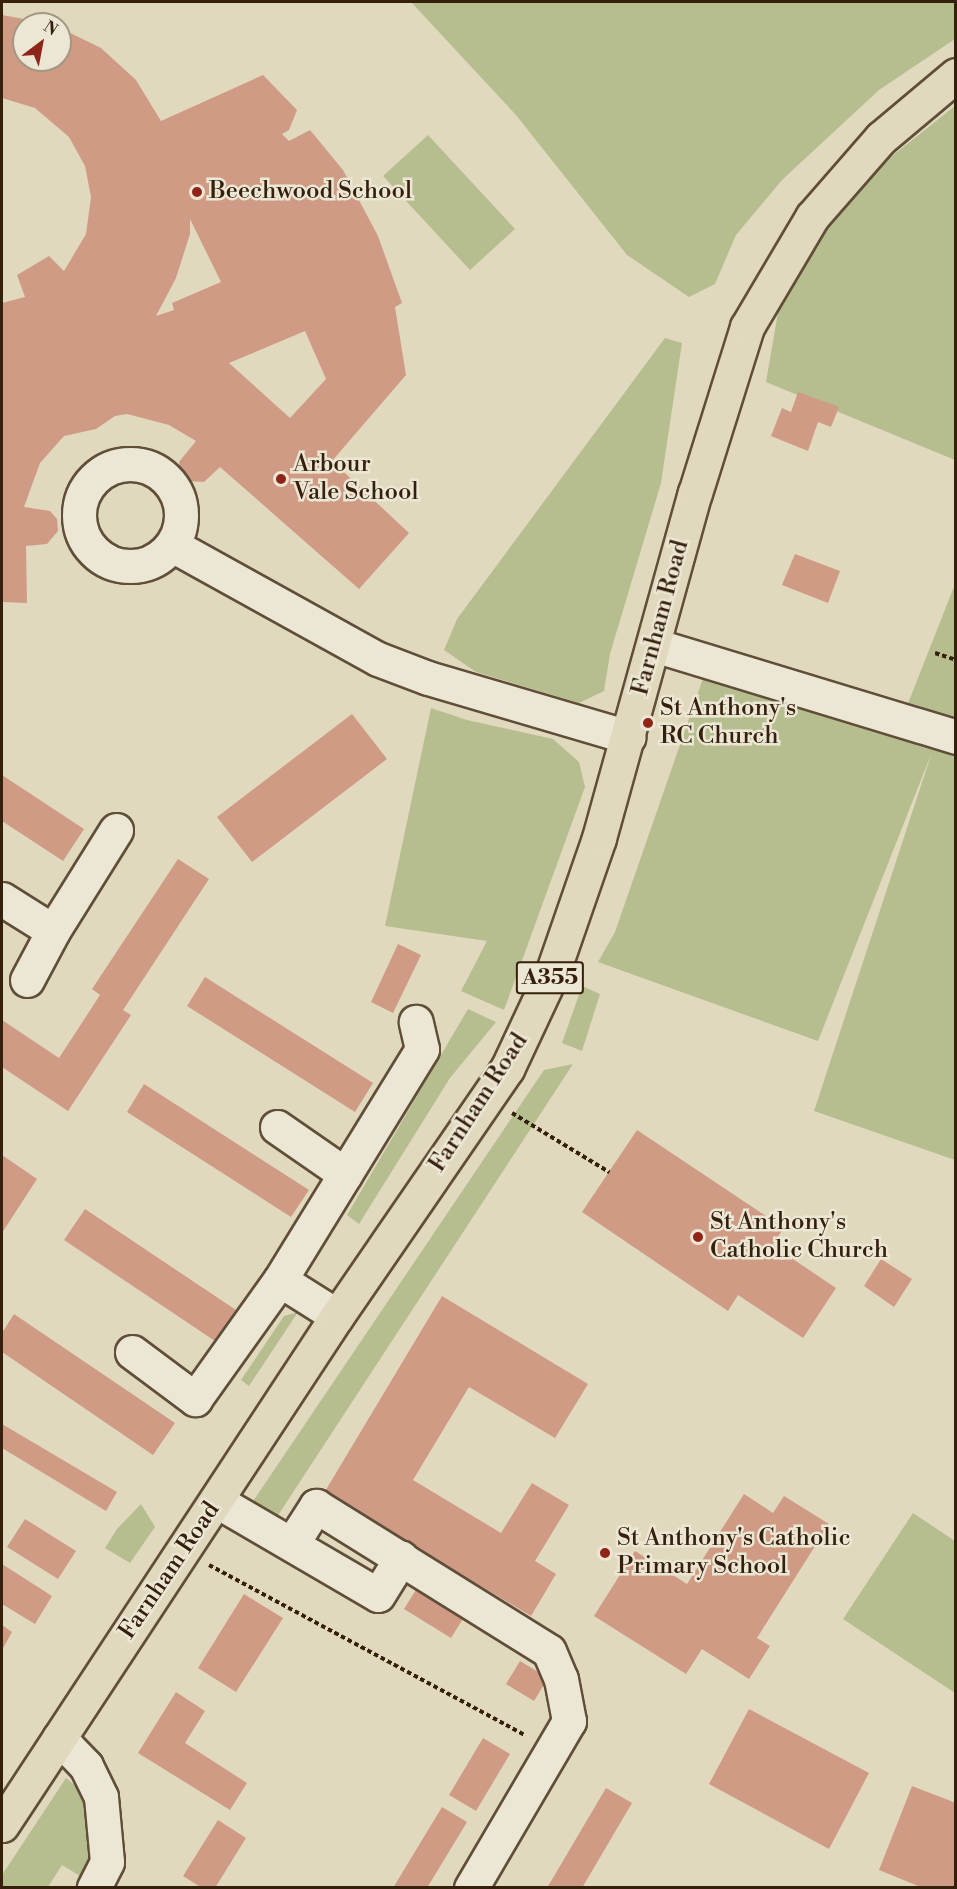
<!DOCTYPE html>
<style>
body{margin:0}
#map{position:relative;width:957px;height:1889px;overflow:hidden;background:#e1d9bd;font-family:"Libre Bodoni",serif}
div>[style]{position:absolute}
.green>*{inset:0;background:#b6be8f}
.building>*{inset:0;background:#d09b85}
.path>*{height:4px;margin-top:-2px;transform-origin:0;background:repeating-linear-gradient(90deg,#35200c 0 4.5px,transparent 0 7.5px)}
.roads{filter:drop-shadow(2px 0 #604e38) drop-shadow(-2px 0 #604e38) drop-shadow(0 2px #604e38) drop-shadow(0 -2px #604e38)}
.minor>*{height:33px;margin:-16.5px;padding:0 16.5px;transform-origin:16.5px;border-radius:16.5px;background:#ece6d4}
.minor>.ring{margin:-16.5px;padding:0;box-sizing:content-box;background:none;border:33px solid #ece6d4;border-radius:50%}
.major>*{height:33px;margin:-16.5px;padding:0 16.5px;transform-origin:16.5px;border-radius:16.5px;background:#e1d9bd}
.dots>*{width:16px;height:16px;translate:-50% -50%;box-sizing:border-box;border:3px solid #ece6d4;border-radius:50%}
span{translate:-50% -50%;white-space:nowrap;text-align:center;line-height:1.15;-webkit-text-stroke:5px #ece6d4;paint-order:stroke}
.shield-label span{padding:2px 4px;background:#ece6d4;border:2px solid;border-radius:4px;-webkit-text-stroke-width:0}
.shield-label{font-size:22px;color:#35200c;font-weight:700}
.poi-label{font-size:24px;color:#35200c}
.left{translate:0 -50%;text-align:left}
.street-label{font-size:24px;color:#35200c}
.frame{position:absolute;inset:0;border:3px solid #35200c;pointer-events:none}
.north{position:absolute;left:12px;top:12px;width:60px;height:60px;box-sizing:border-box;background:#ece6d4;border:2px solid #a39784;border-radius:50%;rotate:32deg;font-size:16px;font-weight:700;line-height:24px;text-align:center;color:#35200c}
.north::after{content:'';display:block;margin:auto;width:21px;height:27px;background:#8f2418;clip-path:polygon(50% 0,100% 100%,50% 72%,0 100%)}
</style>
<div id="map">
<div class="green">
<i style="clip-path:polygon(411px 2px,955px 2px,955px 39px,879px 90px,782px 180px,736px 235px,715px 284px,689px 297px,627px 255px,516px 115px)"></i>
<i style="clip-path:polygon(955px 106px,955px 460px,766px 382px,781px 295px,853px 187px)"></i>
<i style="clip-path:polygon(428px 135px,515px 229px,470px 270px,383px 176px)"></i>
<i style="clip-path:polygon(665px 338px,682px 343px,661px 483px,610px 654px,604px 691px,579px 703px,476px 672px,444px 650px,457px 619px)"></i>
<i style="clip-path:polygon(955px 584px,955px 721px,907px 706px)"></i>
<i style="clip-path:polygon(708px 664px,955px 744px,955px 1160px,814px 1111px,932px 752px,818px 1041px,598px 962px,615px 932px)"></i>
<i style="clip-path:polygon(431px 708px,467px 720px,553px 739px,579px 762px,585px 787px,504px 1010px,461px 991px,487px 941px,385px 926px)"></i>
<i style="clip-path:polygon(582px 986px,600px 994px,582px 1051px,562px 1043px)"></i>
<i style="clip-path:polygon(468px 1009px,496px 1022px,450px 1078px,359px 1224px,347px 1215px)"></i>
<i style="clip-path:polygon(573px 1064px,271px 1526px,247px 1510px,544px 1070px)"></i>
<i style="clip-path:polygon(298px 1312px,249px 1386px,241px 1380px,284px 1316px)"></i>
<i style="clip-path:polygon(141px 1504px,155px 1527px,130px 1563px,105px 1548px,117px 1529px)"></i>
<i style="clip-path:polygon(913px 1513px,955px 1541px,955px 1693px,843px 1619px)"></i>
<i style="clip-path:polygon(66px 1778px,83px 1792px,97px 1840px,85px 1879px,62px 1865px,48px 1887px,2px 1888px,2px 1875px)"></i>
</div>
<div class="building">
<i style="clip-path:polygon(evenodd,2px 15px,46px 23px,24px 24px,24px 60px,60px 60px,60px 28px,101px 48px,136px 80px,161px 121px,263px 75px,297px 110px,289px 130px,282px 134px,289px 141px,310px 130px,343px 170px,378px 236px,402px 303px,395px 307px,406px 375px,332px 461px,409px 533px,359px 589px,220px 467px,204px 482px,188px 481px,181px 473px,179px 462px,196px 441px,169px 425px,127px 414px,115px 416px,96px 429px,64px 436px,40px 463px,24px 507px,50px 511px,57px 519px,58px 531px,47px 544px,26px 546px,27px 603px,2px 602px,2px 303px,25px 297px,17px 275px,49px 256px,64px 271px,86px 234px,91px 197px,85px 166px,69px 137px,35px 108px,2px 98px,2px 15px,190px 219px,221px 282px,172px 303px,174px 310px,156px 316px,176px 278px,190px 234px,190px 219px,2px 15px,305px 331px,326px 379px,290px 418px,229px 363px,305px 331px)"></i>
<i style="clip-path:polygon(798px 392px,839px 407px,831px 427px,818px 422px,808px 451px,771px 436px,782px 408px,791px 412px)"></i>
<i style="clip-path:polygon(795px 554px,840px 571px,828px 603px,782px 585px)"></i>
<i style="clip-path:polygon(352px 714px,387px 759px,252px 862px,217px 817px)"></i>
<i style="clip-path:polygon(2px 775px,84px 829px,63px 861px,2px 821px)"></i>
<i style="clip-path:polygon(178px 859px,209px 879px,123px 1010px,131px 1015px,68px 1111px,2px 1067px,2px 1020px,59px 1058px,100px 995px,92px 989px)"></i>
<i style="clip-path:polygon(398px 944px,421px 955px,393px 1013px,371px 1002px)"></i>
<i style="clip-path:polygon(205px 977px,373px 1083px,355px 1112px,187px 1006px)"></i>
<i style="clip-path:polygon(144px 1084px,309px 1190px,291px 1217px,127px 1112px)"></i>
<i style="clip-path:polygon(637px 1130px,784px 1228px,772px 1245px,836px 1288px,803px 1338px,738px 1295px,728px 1311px,582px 1212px)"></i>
<i style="clip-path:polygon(2px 1155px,37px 1179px,2px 1233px)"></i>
<i style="clip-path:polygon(85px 1209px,242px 1314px,221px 1345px,64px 1240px)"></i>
<i style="clip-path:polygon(881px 1259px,912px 1279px,894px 1307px,864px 1286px)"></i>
<i style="clip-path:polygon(442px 1296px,588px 1384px,555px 1438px,469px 1387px,413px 1480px,501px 1533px,532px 1483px,569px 1505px,535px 1561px,556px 1574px,531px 1616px,324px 1493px)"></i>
<i style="clip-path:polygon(14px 1314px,175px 1423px,153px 1455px,2px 1352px,2px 1333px)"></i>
<i style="clip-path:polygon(2px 1424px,117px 1492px,106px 1511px,2px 1448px)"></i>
<i style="clip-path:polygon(744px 1494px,773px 1513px,784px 1496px,829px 1524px,757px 1638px,770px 1646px,749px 1679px,702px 1649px,686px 1674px,594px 1616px,635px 1551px,687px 1584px)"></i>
<i style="clip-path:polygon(25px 1519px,76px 1551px,58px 1579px,7px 1547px)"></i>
<i style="clip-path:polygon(2px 1564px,52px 1596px,35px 1624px,2px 1604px)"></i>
<i style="clip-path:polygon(419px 1585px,466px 1614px,451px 1638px,404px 1609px)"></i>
<i style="clip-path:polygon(244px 1594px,283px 1618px,236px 1692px,198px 1668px)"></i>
<i style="clip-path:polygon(2px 1625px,12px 1632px,2px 1650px)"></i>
<i style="clip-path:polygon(520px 1661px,548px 1678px,534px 1701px,506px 1684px)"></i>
<i style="clip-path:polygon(176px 1692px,205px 1711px,185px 1743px,247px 1783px,230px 1810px,138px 1753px)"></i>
<i style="clip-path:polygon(749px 1709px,869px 1773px,829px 1849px,709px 1784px)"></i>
<i style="clip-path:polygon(483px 1738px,510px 1754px,476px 1811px,449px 1795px)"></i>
<i style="clip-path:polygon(912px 1786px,956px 1803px,956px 1888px,923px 1888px,879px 1870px)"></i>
<i style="clip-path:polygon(606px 1788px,632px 1803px,582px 1888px,547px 1888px)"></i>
<i style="clip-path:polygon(442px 1807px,467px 1822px,427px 1888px,393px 1888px)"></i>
<i style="clip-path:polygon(218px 1820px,246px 1838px,215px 1888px,202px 1888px,183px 1876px)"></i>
</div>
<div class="path">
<i style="left:935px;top:653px;width:22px;rotate:18deg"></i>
<i style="left:512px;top:1113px;width:114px;rotate:31.3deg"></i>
<i style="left:209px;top:1565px;width:359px;rotate:28.3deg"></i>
</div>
<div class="roads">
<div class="minor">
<i class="ring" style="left:79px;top:464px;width:69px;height:69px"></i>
<i style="left:172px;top:545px;width:235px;rotate:29deg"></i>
<i style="left:378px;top:659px;width:53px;rotate:20.8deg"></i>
<i style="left:428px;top:678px;width:209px;rotate:16.4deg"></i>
<i style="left:654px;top:645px;width:316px;rotate:16.9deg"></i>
<i style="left:2px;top:899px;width:60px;rotate:32.1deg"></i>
<i style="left:27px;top:980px;width:55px;rotate:-62deg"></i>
<i style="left:53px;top:931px;width:119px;rotate:-58deg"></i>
<i style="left:277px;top:1127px;width:83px;rotate:34.7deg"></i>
<i style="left:280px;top:1280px;width:67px;rotate:32.3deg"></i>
<i style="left:132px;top:1352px;width:79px;rotate:36.7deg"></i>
<i style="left:195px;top:1399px;width:146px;rotate:-54.5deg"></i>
<i style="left:280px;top:1280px;width:271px;rotate:-58.4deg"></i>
<i style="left:422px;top:1049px;width:28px;rotate:-103deg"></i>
<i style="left:217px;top:1501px;width:186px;rotate:30.3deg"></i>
<i style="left:378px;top:1595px;width:44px;rotate:-58.1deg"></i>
<i style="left:293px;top:1542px;width:43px;rotate:-57.4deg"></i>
<i style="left:316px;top:1506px;width:274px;rotate:31.9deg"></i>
<i style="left:549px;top:1651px;width:30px;rotate:67deg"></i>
<i style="left:561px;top:1679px;width:43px;rotate:79.2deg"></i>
<i style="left:569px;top:1721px;width:194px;rotate:120.4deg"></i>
<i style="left:59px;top:1738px;width:39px;rotate:46deg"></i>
<i style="left:86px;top:1766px;width:34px;rotate:64deg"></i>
<i style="left:101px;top:1797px;width:65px;rotate:84.7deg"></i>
<i style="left:107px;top:1862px;width:29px;rotate:117deg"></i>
</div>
<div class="major">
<i style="left:2px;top:1825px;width:609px;rotate:-56.65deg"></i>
<i style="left:337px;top:1316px;width:300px;rotate:-55.5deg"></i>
<i style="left:507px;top:1069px;width:108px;rotate:-64.9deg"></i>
<i style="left:553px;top:971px;width:141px;rotate:-70.9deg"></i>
<i style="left:599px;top:838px;width:358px;rotate:-74.5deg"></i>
<i style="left:695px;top:493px;width:174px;rotate:-72.6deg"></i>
<i style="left:747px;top:327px;width:128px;rotate:-59.4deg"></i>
<i style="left:812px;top:217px;width:105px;rotate:-48.9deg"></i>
<i style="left:881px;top:138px;width:98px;rotate:-40deg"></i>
</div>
</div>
<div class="dots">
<i style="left:197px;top:192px;background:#8f2418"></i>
<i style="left:281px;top:479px;background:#8f2418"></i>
<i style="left:648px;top:723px;background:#8f2418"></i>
<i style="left:698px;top:1237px;background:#8f2418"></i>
<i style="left:605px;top:1553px;background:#8f2418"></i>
</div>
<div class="shield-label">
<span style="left:550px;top:978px">A355</span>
</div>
<div class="poi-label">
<span class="left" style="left:209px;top:192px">Beechwood School</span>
<span class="left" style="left:293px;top:479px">Arbour<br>Vale School</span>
<span class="left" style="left:660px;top:723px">St Anthony's<br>RC Church</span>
<span class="left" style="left:710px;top:1237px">St Anthony's<br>Catholic Church</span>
<span class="left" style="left:617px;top:1553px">St Anthony's Catholic<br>Primary School</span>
</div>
<div class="street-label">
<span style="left:661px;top:618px;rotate:-75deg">Farnham Road</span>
<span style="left:479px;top:1103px;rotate:-57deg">Farnham Road</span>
<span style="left:170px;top:1571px;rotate:-56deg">Farnham Road</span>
</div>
<div class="frame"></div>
<div class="north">N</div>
</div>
